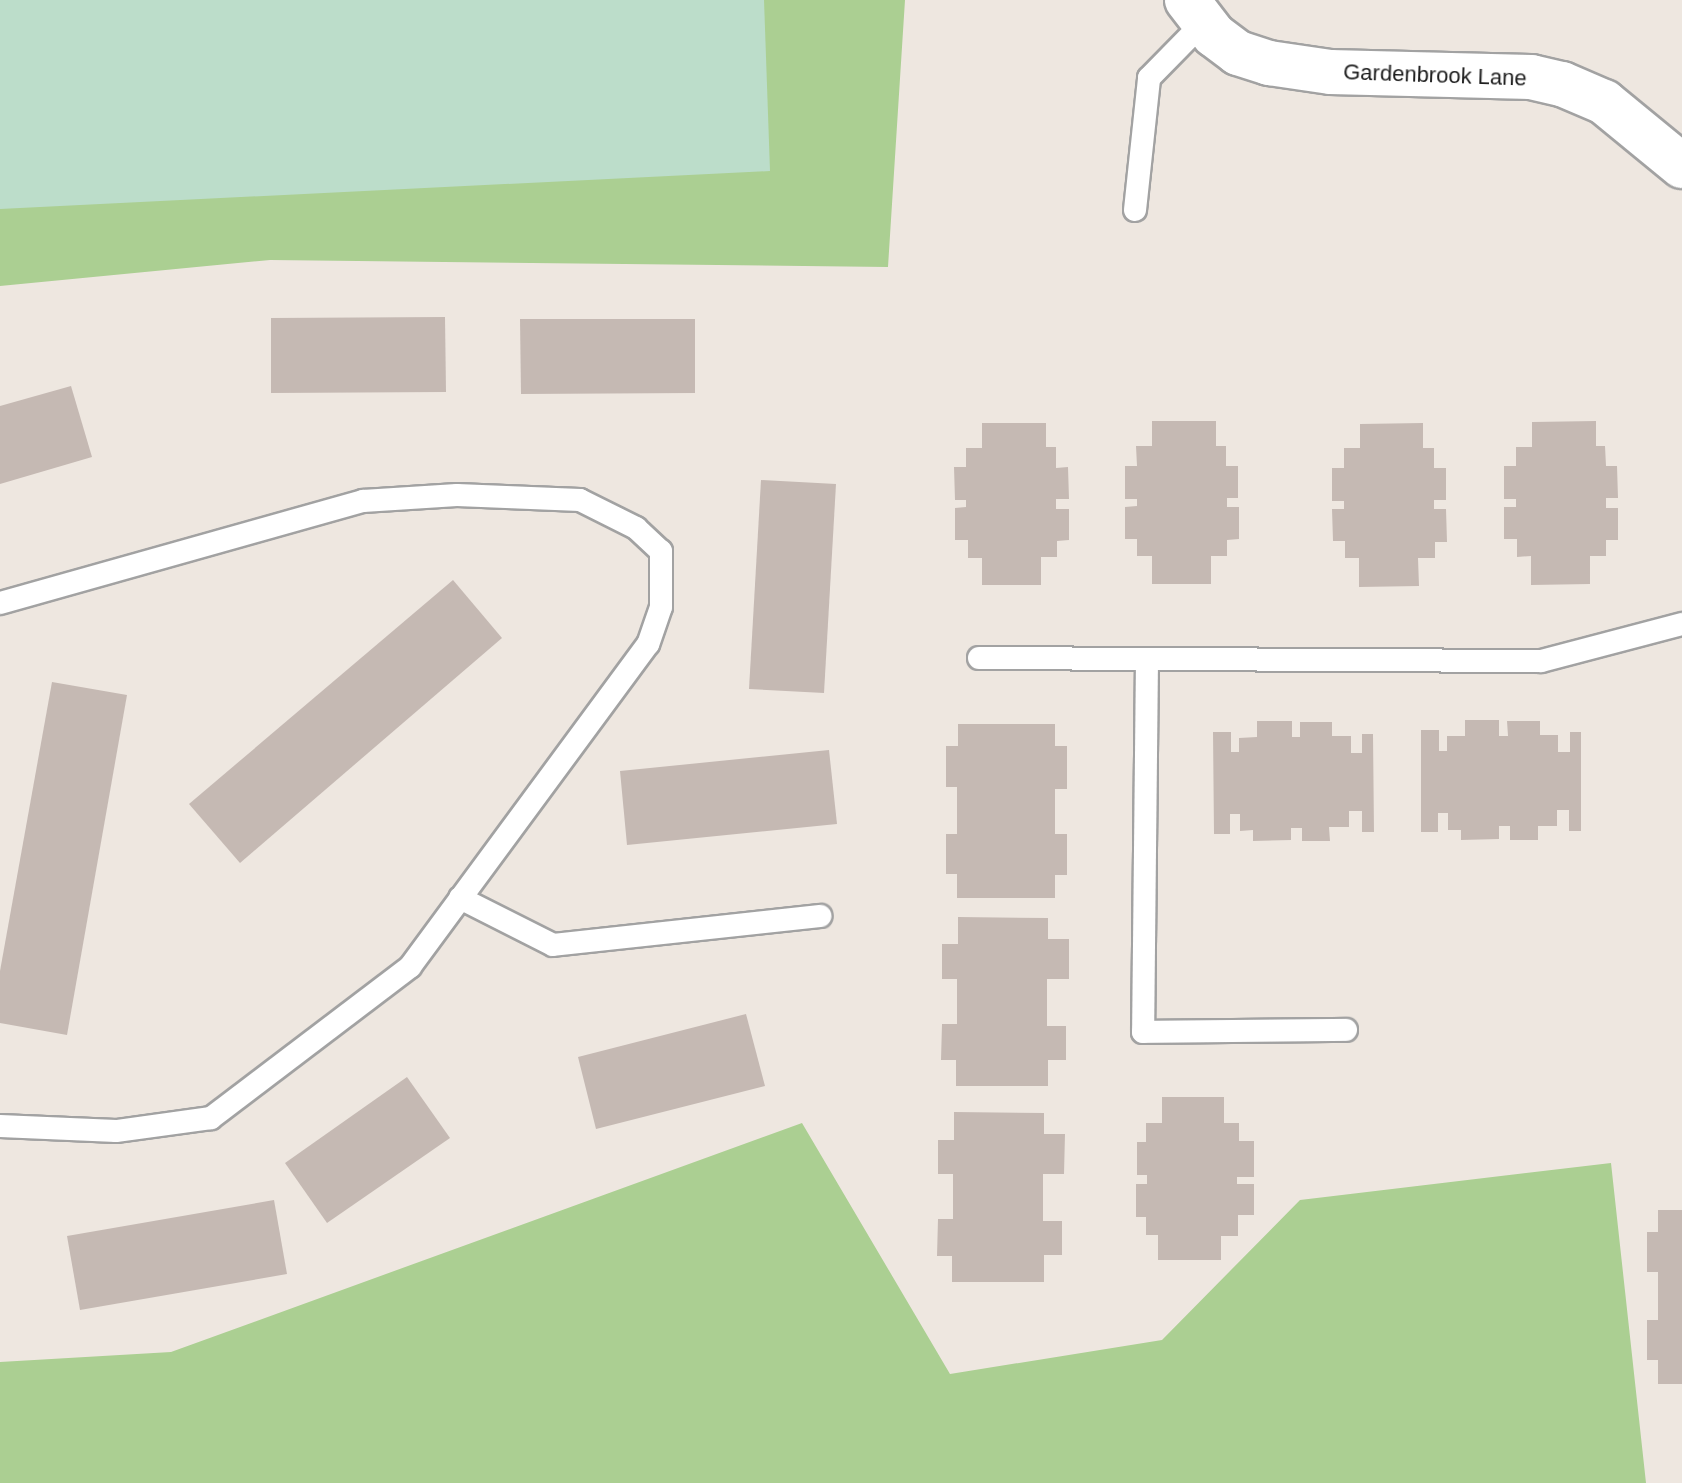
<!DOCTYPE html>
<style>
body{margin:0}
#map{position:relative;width:1682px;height:1483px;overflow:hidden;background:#eee7e0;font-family:Arial,sans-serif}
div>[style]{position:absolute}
.forest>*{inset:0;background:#abcf92}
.wetland>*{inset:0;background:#bcddca}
.building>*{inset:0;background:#c5b9b3}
.roads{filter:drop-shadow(2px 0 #a2a2a2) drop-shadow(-2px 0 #a2a2a2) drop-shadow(0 2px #a2a2a2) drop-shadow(0 -2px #a2a2a2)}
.lane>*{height:22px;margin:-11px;padding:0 11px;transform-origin:11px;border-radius:11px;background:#fff}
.street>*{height:44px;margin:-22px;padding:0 22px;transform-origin:22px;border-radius:22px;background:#fff}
span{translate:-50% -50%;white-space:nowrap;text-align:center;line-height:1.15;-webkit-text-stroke:7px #fff;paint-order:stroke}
.street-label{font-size:22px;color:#1b1b1b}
</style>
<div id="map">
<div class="forest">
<i style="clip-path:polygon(0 0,905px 0,888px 267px,270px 260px,0 286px)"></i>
<i style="clip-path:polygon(802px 1123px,950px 1374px,1162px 1340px,1300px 1200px,1611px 1163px,1646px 1483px,0 1483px,0 1362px,171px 1352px)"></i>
</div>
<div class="wetland">
<i style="clip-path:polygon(0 0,764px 0,770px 171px,0 209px)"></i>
</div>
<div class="building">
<i style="clip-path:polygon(445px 317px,446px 392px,271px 393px,271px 318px)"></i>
<i style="clip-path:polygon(520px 319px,695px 319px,695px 393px,521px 394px)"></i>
<i style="clip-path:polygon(71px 386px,92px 457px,0 484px,0 406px)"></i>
<i style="clip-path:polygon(1152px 421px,1216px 421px,1216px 446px,1226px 446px,1226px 466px,1238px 466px,1238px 498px,1227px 498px,1227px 507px,1239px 507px,1239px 539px,1227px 540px,1227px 556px,1211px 556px,1211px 584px,1152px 584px,1152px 556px,1137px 556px,1137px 539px,1125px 539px,1125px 507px,1137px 506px,1137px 499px,1125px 499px,1125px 466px,1137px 466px,1136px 446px,1152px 446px)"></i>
<i style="clip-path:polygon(1596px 421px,1596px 446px,1605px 446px,1606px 466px,1617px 466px,1618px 498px,1606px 498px,1606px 508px,1618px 508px,1618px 540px,1606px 540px,1606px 556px,1590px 556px,1590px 584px,1531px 585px,1531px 556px,1517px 557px,1517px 539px,1504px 539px,1504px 507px,1516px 507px,1516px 499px,1504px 499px,1504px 466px,1516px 466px,1516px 447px,1532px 447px,1532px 422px)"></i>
<i style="clip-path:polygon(982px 423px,1046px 423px,1046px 447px,1056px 447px,1056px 468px,1068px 467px,1069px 499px,1056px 499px,1056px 509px,1069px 509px,1069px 540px,1057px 541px,1057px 557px,1041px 557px,1041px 585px,982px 585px,982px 558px,968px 558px,968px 540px,955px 540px,955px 508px,966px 507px,966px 500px,955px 500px,954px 467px,966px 467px,966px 448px,982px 448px)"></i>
<i style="clip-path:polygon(1423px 423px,1423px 448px,1434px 448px,1434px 468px,1446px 468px,1446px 500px,1434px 500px,1434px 509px,1446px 509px,1447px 542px,1435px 542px,1435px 558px,1418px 558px,1419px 586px,1359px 587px,1359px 558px,1345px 558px,1345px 541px,1333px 541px,1332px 509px,1344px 509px,1344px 501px,1332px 501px,1332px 468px,1344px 468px,1344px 448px,1360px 448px,1360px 424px)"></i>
<i style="clip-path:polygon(761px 480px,836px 484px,824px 693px,749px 689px)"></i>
<i style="clip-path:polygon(453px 580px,502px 638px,240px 863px,189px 804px)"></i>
<i style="clip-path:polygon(52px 682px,127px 695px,67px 1035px,0 1023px,0 971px)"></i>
<i style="clip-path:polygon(1465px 720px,1499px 720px,1499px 736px,1508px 736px,1507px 721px,1540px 721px,1540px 735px,1558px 735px,1558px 752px,1570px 752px,1570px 732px,1581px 732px,1581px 831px,1569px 831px,1569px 810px,1557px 810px,1557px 826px,1538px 826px,1538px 840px,1510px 840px,1510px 826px,1499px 826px,1499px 839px,1461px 840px,1461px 830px,1448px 830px,1448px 813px,1438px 813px,1438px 832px,1421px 832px,1421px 730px,1439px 730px,1439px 751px,1447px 751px,1447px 736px,1465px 736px)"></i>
<i style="clip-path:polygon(1257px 721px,1292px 721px,1292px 737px,1300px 737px,1300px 722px,1332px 722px,1332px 736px,1351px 736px,1351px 753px,1362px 753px,1362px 734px,1373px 734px,1374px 832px,1362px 832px,1362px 811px,1349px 811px,1349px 827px,1329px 827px,1330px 841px,1302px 841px,1302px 828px,1291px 828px,1291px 840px,1253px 841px,1253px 830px,1240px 831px,1240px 814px,1230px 814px,1230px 834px,1214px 834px,1213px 732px,1231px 732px,1231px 752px,1239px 752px,1239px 738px,1257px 737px)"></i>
<i style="clip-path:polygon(958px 724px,1055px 724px,1055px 746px,1067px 746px,1067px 789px,1055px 789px,1055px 834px,1067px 834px,1067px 875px,1055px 875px,1055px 898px,957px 898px,957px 874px,946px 874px,946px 834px,957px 834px,957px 787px,946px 787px,946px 746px,958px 746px)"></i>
<i style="clip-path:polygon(829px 750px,837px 824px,627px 845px,620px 771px)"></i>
<i style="clip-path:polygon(958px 917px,1048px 918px,1048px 939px,1069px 939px,1069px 979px,1047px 979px,1047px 1026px,1066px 1026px,1066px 1060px,1048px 1060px,1048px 1086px,956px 1086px,956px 1060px,941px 1060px,942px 1024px,957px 1024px,957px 979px,942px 979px,942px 944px,958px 944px)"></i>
<i style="clip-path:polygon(746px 1014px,765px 1086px,596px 1129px,578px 1057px)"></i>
<i style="clip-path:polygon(407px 1077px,450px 1138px,327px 1223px,285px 1163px)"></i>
<i style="clip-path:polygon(1162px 1097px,1224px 1097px,1224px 1123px,1239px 1123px,1239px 1141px,1254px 1141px,1254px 1177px,1237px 1177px,1237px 1184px,1254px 1184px,1254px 1215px,1238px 1215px,1238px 1236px,1221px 1236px,1221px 1260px,1158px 1260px,1158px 1235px,1146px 1235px,1146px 1217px,1136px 1217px,1136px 1184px,1147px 1184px,1147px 1175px,1137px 1175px,1137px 1142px,1146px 1142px,1146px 1123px,1162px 1123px)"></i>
<i style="clip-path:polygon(954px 1112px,1044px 1113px,1044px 1134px,1065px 1134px,1064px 1174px,1043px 1174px,1043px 1221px,1062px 1221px,1062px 1255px,1044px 1255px,1044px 1282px,952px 1282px,952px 1256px,937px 1256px,938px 1219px,953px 1219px,953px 1174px,938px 1174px,938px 1140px,954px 1140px)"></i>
<i style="clip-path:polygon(274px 1200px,287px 1274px,80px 1310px,67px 1236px)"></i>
<i style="clip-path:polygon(1658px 1210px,1682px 1210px,1682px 1384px,1658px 1384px,1658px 1360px,1647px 1360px,1647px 1320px,1658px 1320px,1658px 1272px,1647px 1272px,1647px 1232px,1658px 1232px)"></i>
</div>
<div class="roads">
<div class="lane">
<i style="left:1135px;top:210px;width:133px;rotate:-83.9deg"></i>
<i style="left:1149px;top:78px;width:77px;rotate:-45.5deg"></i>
<i style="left:0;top:603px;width:377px;rotate:-15.7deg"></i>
<i style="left:363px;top:501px;width:94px;rotate:-3.7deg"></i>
<i style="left:457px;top:495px;width:123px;rotate:2.3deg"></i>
<i style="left:580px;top:500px;width:63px;rotate:26.6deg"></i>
<i style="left:636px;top:528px;width:34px;rotate:43deg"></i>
<i style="left:661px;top:551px;width:56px;rotate:90deg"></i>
<i style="left:661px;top:607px;width:39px;rotate:109deg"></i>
<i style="left:648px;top:644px;width:401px;rotate:126.4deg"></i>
<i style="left:410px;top:967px;width:250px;rotate:142.8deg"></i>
<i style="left:211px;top:1118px;width:96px;rotate:172.2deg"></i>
<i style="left:116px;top:1131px;width:116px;rotate:-177.5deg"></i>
<i style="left:979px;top:658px;width:562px;rotate:0.31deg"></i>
<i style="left:1541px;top:661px;width:146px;rotate:-14.7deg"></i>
<i style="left:1147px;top:659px;width:373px;rotate:90.6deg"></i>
<i style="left:1143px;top:1032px;width:203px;rotate:-0.6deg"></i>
<i style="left:460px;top:898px;width:104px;rotate:26.8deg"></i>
<i style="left:553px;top:945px;width:269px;rotate:-6.2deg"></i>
</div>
<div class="street">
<i style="left:1187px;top:0;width:44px;rotate:52.4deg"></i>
<i style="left:1214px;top:35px;width:30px;rotate:37deg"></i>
<i style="left:1238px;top:53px;width:33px;rotate:18deg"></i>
<i style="left:1269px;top:63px;width:62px;rotate:8.4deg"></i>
<i style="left:1330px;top:72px;width:201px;rotate:1.4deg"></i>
<i style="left:1531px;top:77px;width:32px;rotate:13deg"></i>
<i style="left:1562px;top:84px;width:46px;rotate:23.2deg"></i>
<i style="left:1604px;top:102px;width:101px;rotate:39.4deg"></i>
</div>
</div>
<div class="street-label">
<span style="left:1435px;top:75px;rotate:2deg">Gardenbrook Lane</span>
</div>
</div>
